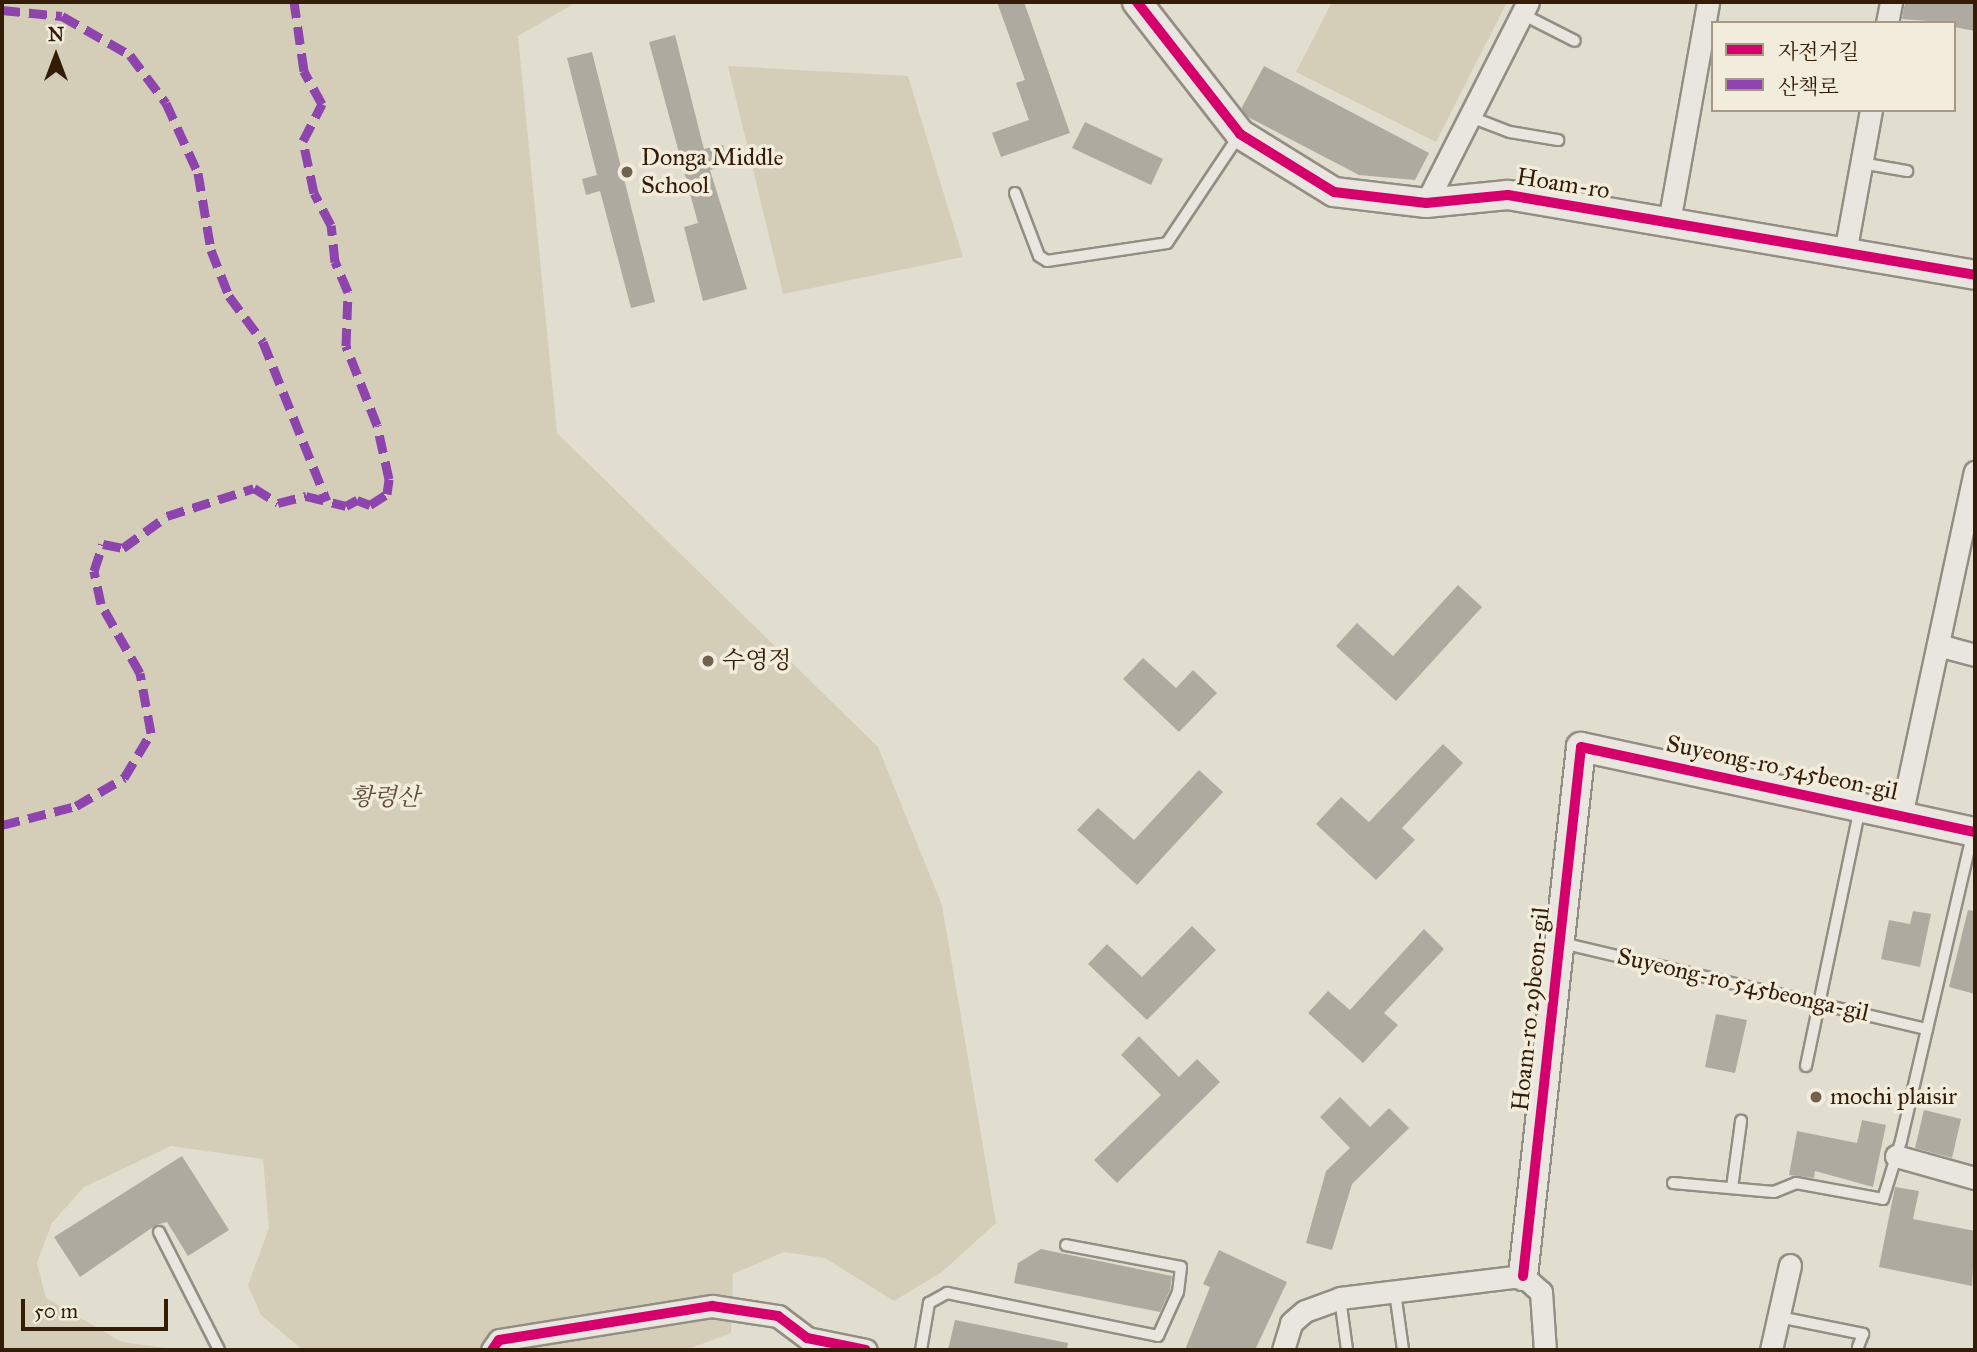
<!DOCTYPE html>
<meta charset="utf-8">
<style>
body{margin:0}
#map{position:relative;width:1977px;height:1352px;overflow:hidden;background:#e1ded0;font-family:"IM FELL Great Primer","Noto Serif KR",serif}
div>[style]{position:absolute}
.green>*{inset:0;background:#d4ceb9}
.building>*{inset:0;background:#aeaaa0}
.roads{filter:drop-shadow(2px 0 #938e84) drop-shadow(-2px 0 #938e84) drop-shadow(0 2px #938e84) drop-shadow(0 -2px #938e84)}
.service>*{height:10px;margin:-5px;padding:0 5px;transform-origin:5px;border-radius:5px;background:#e9e6df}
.minor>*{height:21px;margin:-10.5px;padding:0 10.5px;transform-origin:10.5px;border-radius:10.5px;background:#e9e6df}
.tertiary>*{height:28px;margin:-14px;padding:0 14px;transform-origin:14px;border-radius:14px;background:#e9e6df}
.quiet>*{height:9px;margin-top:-4.5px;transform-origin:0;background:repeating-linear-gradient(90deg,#8e44ad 0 18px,transparent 0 27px)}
.cycleway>*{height:10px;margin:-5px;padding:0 5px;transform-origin:5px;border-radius:5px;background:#d6006c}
.dots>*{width:19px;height:19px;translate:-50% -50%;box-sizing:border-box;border:4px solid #f1ecdb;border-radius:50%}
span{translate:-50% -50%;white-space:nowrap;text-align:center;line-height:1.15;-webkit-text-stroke:7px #f1ecdb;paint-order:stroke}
.poi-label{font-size:24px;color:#341d07}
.left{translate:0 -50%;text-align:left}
.street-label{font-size:24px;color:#341d07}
.park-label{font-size:24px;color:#614e37;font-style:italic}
.frame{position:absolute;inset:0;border:4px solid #341d07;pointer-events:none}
.legend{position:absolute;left:1711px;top:21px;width:245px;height:91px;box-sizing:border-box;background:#f1ecdb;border:2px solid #a59986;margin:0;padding:9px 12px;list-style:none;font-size:21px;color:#341d07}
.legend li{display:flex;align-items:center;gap:14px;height:35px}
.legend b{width:35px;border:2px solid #a59986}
.north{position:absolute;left:21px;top:21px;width:70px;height:70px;-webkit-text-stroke:5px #f1ecdb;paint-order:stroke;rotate:0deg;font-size:19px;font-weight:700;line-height:28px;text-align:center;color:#341d07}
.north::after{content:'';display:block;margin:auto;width:24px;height:32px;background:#341d07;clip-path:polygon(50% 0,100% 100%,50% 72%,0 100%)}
.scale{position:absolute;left:21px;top:1299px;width:147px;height:32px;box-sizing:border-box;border:4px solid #341d07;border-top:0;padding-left:9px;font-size:21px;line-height:24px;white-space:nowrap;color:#341d07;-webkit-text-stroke:5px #f1ecdb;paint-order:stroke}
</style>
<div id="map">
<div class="green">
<i style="clip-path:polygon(2px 2px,577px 2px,518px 36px,557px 433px,878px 747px,942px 905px,996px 1223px,942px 1272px,894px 1301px,825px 1258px,784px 1252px,733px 1274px,731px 1333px,686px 1350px,303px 1350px,261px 1315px,248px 1285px,269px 1228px,263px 1159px,171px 1146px,84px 1187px,52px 1223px,37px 1263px,46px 1298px,122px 1342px,182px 1350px,2px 1350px)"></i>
<i style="clip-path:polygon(1332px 2px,1507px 2px,1436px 142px,1296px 72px)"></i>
<i style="clip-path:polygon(728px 66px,908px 76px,963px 257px,783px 294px)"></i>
</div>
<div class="building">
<i style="clip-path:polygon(997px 2px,1024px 2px,1070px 133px,1001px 157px,992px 133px,1029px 120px,1016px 83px,1025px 80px)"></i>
<i style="clip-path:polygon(1905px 2px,1975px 2px,1975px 31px,1954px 27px,1954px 23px,1902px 19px)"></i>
<i style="clip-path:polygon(675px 35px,704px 149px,723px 145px,728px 165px,710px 170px,747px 289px,703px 301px,684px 227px,698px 223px,649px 42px)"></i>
<i style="clip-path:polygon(592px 52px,655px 302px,631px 308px,600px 191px,586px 195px,582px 179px,597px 175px,567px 58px)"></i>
<i style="clip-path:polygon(1264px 66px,1429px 153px,1415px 180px,1359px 175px,1248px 117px,1241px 109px)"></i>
<i style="clip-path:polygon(1085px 122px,1163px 159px,1151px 185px,1072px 148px)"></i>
<i style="clip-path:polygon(1458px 585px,1482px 607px,1396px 701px,1336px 646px,1357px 623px,1393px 656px)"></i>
<i style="clip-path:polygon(1143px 658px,1176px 688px,1193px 670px,1217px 693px,1179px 732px,1123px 679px)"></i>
<i style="clip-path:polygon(1443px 744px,1463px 763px,1402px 828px,1415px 840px,1376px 880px,1316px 824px,1341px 797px,1369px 822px)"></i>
<i style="clip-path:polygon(1199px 770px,1223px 792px,1137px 885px,1077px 830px,1098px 808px,1134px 840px)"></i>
<i style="clip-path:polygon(1968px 910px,1975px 911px,1975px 994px,1949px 987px)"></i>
<i style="clip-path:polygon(1913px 911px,1931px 914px,1920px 967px,1881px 959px,1889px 920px,1910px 924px)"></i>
<i style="clip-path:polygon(1192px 926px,1216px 950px,1147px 1020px,1088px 964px,1107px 944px,1142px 977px)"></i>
<i style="clip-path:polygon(1424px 929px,1444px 949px,1384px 1013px,1398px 1025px,1363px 1063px,1308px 1013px,1328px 991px,1350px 1010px)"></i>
<i style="clip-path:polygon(1716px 1014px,1747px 1020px,1735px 1073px,1705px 1067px)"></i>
<i style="clip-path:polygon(1139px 1036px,1179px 1077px,1197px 1059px,1220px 1082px,1117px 1183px,1094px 1160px,1161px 1095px,1121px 1055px)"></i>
<i style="clip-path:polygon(1340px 1097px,1370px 1127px,1389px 1108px,1409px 1128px,1352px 1184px,1332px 1250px,1306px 1243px,1326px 1171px,1350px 1148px,1320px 1117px)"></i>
<i style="clip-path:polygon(1924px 1110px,1961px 1119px,1952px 1158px,1915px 1148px)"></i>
<i style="clip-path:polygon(1862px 1120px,1886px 1125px,1873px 1187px,1815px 1171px,1814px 1178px,1789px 1175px,1797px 1131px,1857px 1143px)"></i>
<i style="clip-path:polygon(182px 1156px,229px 1230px,188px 1256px,167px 1222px,156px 1225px,80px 1277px,54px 1237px)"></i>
<i style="clip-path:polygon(1895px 1187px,1919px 1191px,1913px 1219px,1975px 1231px,1972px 1286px,1879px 1267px)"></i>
<i style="clip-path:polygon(1041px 1249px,1172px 1276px,1170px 1290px,1160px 1312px,1014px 1283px,1018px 1263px)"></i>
<i style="clip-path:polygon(1219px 1250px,1287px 1282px,1255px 1350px,1185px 1350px,1210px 1287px,1203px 1284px)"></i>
<i style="clip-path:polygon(955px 1320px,1068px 1343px,1067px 1350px,948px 1350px)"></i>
</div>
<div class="roads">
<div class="service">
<i style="left:1522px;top:14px;width:59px;rotate:27deg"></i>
<i style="left:1468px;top:116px;width:45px;rotate:20.9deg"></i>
<i style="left:1510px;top:132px;width:49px;rotate:9.5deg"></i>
<i style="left:1861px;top:163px;width:47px;rotate:9.9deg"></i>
<i style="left:1015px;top:193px;width:67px;rotate:69.1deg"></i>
<i style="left:1039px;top:256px;width:9px;rotate:32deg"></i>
<i style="left:1047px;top:261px;width:121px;rotate:-8.5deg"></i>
<i style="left:1167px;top:243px;width:131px;rotate:-56.2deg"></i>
<i style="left:1562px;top:943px;width:375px;rotate:13.3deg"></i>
<i style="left:1806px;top:1066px;width:264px;rotate:-78.2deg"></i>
<i style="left:1673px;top:1183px;width:101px;rotate:5.1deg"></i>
<i style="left:1774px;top:1192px;width:24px;rotate:-22deg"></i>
<i style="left:1796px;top:1183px;width:88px;rotate:10.4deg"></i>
<i style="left:1883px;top:1199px;width:61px;rotate:-72.8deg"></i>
<i style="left:1901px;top:1141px;width:317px;rotate:-76.9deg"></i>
<i style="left:1732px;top:1188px;width:68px;rotate:-82.3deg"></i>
<i style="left:159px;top:1232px;width:132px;rotate:63deg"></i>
<i style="left:1395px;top:1292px;width:59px;rotate:82.1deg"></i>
<i style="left:1340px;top:1298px;width:52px;rotate:82.3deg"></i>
<i style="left:1779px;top:1317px;width:86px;rotate:11.4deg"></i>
<i style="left:1863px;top:1334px;width:14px;rotate:111deg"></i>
<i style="left:921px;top:1350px;width:48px;rotate:-80.3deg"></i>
<i style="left:929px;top:1303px;width:21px;rotate:-29deg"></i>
<i style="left:947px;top:1293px;width:215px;rotate:11.5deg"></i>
<i style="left:1158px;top:1336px;width:48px;rotate:-65.6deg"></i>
<i style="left:1178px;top:1292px;width:25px;rotate:-83deg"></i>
<i style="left:1181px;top:1267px;width:117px;rotate:-169.2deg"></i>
</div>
<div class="minor">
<i style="left:1887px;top:23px;width:21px;rotate:-79deg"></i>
<i style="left:1426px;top:203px;width:225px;rotate:-63.1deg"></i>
<i style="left:1669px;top:222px;width:223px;rotate:-79.9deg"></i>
<i style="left:1845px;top:253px;width:145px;rotate:-79.7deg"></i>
<i style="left:1938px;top:645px;width:38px;rotate:15deg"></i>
<i style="left:1901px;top:816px;width:352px;rotate:-77.9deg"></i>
<i style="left:1896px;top:1156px;width:82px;rotate:15.6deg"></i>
<i style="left:492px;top:1350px;width:12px;rotate:-55deg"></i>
<i style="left:499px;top:1340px;width:216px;rotate:-9.1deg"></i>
<i style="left:712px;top:1306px;width:67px;rotate:8.6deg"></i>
<i style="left:778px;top:1316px;width:36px;rotate:37deg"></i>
<i style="left:807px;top:1338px;width:60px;rotate:11.5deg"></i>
<i style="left:1283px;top:1350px;width:28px;rotate:-73deg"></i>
<i style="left:1291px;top:1323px;width:18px;rotate:-41deg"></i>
<i style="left:1305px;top:1311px;width:37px;rotate:-20deg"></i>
<i style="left:1340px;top:1298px;width:184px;rotate:-6.9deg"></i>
<i style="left:1523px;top:1276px;width:24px;rotate:42deg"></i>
<i style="left:1541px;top:1292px;width:58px;rotate:86.1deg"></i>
<i style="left:1771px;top:1350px;width:87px;rotate:-77.4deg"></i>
</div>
<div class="tertiary">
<i style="left:1137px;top:2px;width:167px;rotate:52deg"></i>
<i style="left:1240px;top:134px;width:110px;rotate:31.7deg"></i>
<i style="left:1334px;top:192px;width:93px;rotate:6.8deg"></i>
<i style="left:1426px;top:203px;width:82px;rotate:-5.6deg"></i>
<i style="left:1508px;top:195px;width:474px;rotate:9.7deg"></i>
<i style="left:1523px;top:1276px;width:532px;rotate:-83.74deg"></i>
<i style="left:1581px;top:747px;width:403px;rotate:12.2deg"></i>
</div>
</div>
<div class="quiet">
<i style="left:2px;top:10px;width:60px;rotate:5.7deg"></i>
<i style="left:62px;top:16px;width:78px;rotate:29.8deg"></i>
<i style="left:130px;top:55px;width:60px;rotate:53.1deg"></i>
<i style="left:166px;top:103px;width:77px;rotate:65.4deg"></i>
<i style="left:198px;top:173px;width:78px;rotate:80.4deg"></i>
<i style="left:211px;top:250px;width:49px;rotate:68.6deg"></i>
<i style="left:229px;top:296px;width:57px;rotate:53.5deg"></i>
<i style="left:263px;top:342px;width:171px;rotate:68.1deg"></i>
<i style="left:2px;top:825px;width:76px;rotate:-14.4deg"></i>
<i style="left:76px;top:806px;width:56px;rotate:-30.3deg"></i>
<i style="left:124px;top:778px;width:52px;rotate:-59deg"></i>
<i style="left:151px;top:733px;width:61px;rotate:-100.4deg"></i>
<i style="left:140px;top:673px;width:79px;rotate:-119.5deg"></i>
<i style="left:101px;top:604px;width:34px;rotate:-102deg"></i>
<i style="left:94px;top:571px;width:28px;rotate:-72deg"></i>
<i style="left:103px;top:544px;width:20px;rotate:11deg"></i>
<i style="left:123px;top:548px;width:54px;rotate:-36deg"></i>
<i style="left:167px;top:516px;width:91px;rotate:-17.8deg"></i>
<i style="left:254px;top:488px;width:28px;rotate:32deg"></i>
<i style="left:278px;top:503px;width:29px;rotate:-14deg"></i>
<i style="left:306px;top:496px;width:41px;rotate:14deg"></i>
<i style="left:346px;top:506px;width:13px;rotate:-29deg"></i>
<i style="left:357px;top:500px;width:14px;rotate:21deg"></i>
<i style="left:370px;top:505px;width:20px;rotate:-33deg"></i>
<i style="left:387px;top:494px;width:15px;rotate:-82deg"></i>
<i style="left:389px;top:479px;width:55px;rotate:-102.5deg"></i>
<i style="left:377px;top:425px;width:85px;rotate:-111.4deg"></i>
<i style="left:346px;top:346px;width:54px;rotate:-87.9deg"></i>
<i style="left:348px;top:292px;width:33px;rotate:-113deg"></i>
<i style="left:335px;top:262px;width:37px;rotate:-96deg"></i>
<i style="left:331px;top:225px;width:36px;rotate:-118deg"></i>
<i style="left:314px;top:193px;width:53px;rotate:-101.9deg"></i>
<i style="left:303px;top:141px;width:42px;rotate:-62.8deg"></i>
<i style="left:322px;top:104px;width:38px;rotate:-119deg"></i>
<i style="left:304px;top:71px;width:70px;rotate:-98.2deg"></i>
</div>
<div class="cycleway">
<i style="left:1137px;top:2px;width:167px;rotate:52deg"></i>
<i style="left:1240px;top:134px;width:110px;rotate:31.7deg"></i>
<i style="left:1334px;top:192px;width:93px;rotate:6.8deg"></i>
<i style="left:1426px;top:203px;width:82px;rotate:-5.6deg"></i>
<i style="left:1508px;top:195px;width:474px;rotate:9.7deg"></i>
<i style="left:1523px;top:1276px;width:532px;rotate:-83.74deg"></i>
<i style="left:1581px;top:747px;width:403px;rotate:12.2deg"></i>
<i style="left:492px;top:1350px;width:12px;rotate:-55deg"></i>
<i style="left:499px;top:1340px;width:216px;rotate:-9.1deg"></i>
<i style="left:712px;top:1306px;width:67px;rotate:8.6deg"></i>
<i style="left:778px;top:1316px;width:36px;rotate:37deg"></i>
<i style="left:807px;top:1338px;width:60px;rotate:11.5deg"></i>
</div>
<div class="dots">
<i style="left:627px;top:172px;background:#71614d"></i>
<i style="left:708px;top:661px;background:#71614d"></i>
<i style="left:1816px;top:1097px;background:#71614d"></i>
</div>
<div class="poi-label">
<span class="left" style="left:641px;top:172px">Donga Middle<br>School</span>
<span class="left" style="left:722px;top:661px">수영정</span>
<span class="left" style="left:1830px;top:1097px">mochi plaisir</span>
</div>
<div class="street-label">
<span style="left:1563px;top:184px;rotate:9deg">Hoam-ro</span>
<span style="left:1782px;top:768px;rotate:12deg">Suyeong-ro 545beon-gil</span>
<span style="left:1743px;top:985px;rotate:13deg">Suyeong-ro 545beonga-gil</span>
<span style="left:1531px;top:1009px;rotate:-84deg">Hoam-ro 29beon-gil</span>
</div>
<div class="park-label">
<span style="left:385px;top:798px">황령산</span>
</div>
<div class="frame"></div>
<ul class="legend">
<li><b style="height:9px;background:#d6006c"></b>자전거길</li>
<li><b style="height:9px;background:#8e44ad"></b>산책로</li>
</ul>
<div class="north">N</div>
<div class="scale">50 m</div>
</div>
